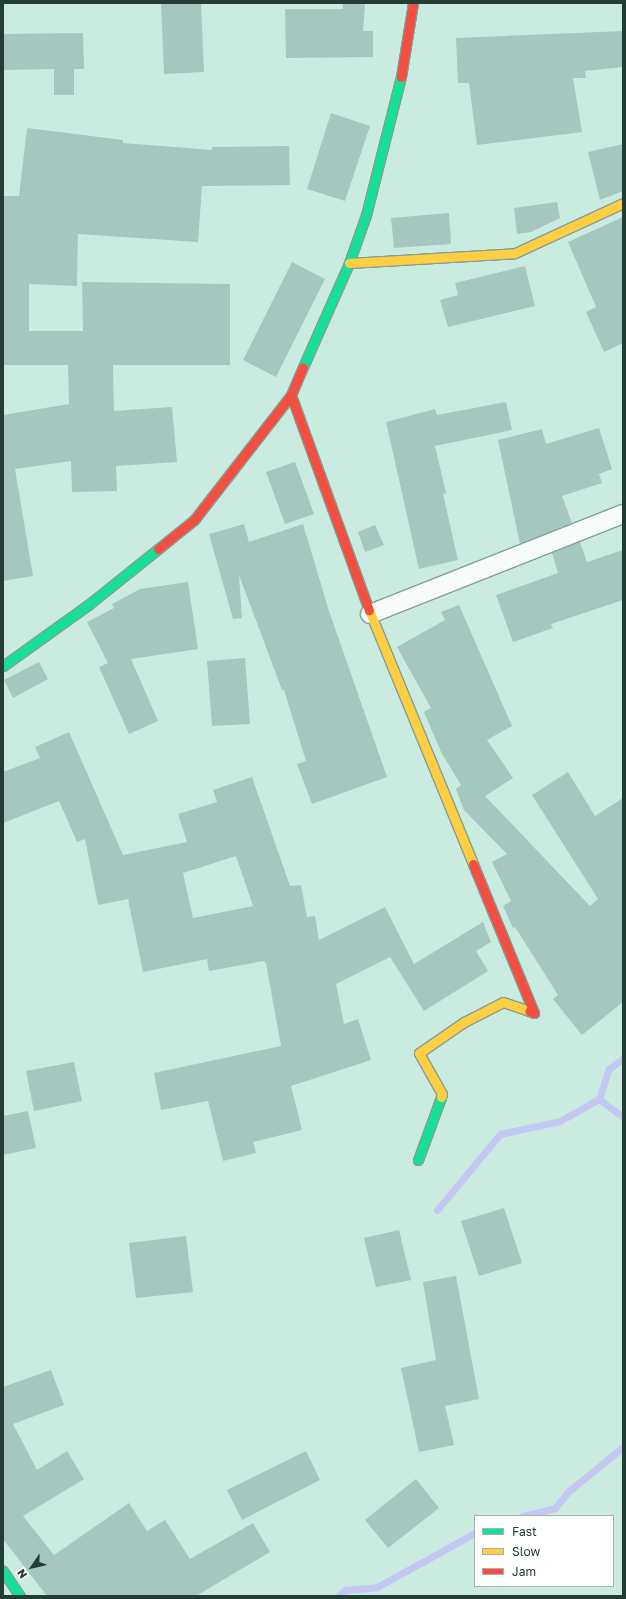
<!DOCTYPE html>
<style>
body{margin:0}
#map{position:relative;width:626px;height:1599px;overflow:hidden;background:#caece0;font-family:"Golos Text",sans-serif}
div>[style]{position:absolute}
.stream>*{height:7px;margin:-3.5px;padding:0 3.5px;transform-origin:3.5px;border-radius:3.5px;background:#c4c8f3}
.building>*{inset:0;background:#a4c7c0}
.roads{filter:drop-shadow(1px 0 #849f96) drop-shadow(-1px 0 #849f96) drop-shadow(0 1px #849f96) drop-shadow(0 -1px #849f96)}
.street>*{height:18px;margin:-9px;padding:0 9px;transform-origin:9px;border-radius:9px;background:#f7fcfa}
.fast>*{height:9px;margin:-4.5px;padding:0 4.5px;transform-origin:4.5px;border-radius:4.5px;background:#16e098}
.slow>*{height:9px;margin:-4.5px;padding:0 4.5px;transform-origin:4.5px;border-radius:4.5px;background:#ffcf43}
.jam>*{height:9px;margin:-4.5px;padding:0 4.5px;transform-origin:4.5px;border-radius:4.5px;background:#f24e42}
span{translate:-50% -50%;white-space:nowrap;text-align:center;line-height:1.15;-webkit-text-stroke:3.5px #fff;paint-order:stroke}
.frame{position:absolute;inset:0;border:4px solid #233c34;pointer-events:none}
.legend{position:absolute;left:474px;top:1515px;width:140px;height:72px;box-sizing:border-box;background:#fff;border:1px solid #a7b1ae;margin:0;padding:5px 7px;list-style:none;font-size:12px;color:#233c34}
.legend li{display:flex;align-items:center;gap:8px;height:20px}
.legend b{width:20px;border:1px solid #a7b1ae}
.north{position:absolute;left:12px;top:1547px;width:40px;height:40px;-webkit-text-stroke:3px #fff;paint-order:stroke;rotate:236deg;font-size:11px;font-weight:700;line-height:16px;text-align:center;color:#233c34}
.north::after{content:'';display:block;margin:auto;width:14px;height:18px;background:#233c34;clip-path:polygon(50% 0,100% 100%,50% 72%,0 100%)}
</style>
<div id="map">
<div class="stream">
<i style="left:599px;top:1099px;width:30px;rotate:37deg"></i>
<i style="left:437px;top:1210px;width:99px;rotate:-50.3deg"></i>
<i style="left:500px;top:1134px;width:61px;rotate:-12.2deg"></i>
<i style="left:560px;top:1121px;width:45px;rotate:-29.4deg"></i>
<i style="left:599px;top:1099px;width:32px;rotate:-72deg"></i>
<i style="left:609px;top:1069px;width:18px;rotate:-38deg"></i>
<i style="left:523px;top:1516px;width:33px;rotate:-14deg"></i>
<i style="left:555px;top:1508px;width:22px;rotate:-51deg"></i>
<i style="left:569px;top:1491px;width:70px;rotate:-39.2deg"></i>
<i style="left:338px;top:1596px;width:9px;rotate:-41deg"></i>
<i style="left:345px;top:1590px;width:32px;rotate:-5deg"></i>
<i style="left:377px;top:1587px;width:112px;rotate:-28.9deg"></i>
</div>
<div class="building">
<i style="clip-path:polygon(161px 3px,201px 3px,204px 72px,164px 74px)"></i>
<i style="clip-path:polygon(343px 3px,365px 3px,363px 31px,373px 31px,373px 57px,286px 58px,285px 9px,343px 9px)"></i>
<i style="clip-path:polygon(623px 31px,623px 67px,585px 71px,586px 78px,573px 78px,582px 132px,477px 145px,469px 83px,458px 83px,456px 38px)"></i>
<i style="clip-path:polygon(83px 33px,84px 69px,74px 69px,74px 95px,54px 95px,54px 69px,3px 70px,3px 34px)"></i>
<i style="clip-path:polygon(331px 113px,370px 126px,345px 201px,307px 189px)"></i>
<i style="clip-path:polygon(27px 128px,123px 140px,123px 143px,212px 150px,212px 147px,289px 146px,290px 185px,202px 186px,198px 242px,78px 234px,77px 286px,29px 284px,29px 331px,83px 331px,82px 282px,230px 284px,230px 365px,113px 365px,114px 411px,172px 407px,177px 462px,116px 466px,117px 491px,72px 492px,71px 461px,15px 469px,33px 576px,3px 581px,3px 415px,69px 404px,68px 365px,3px 365px,3px 196px,19px 196px)"></i>
<i style="clip-path:polygon(623px 144px,623px 191px,600px 200px,588px 152px)"></i>
<i style="clip-path:polygon(557px 202px,560px 218px,531px 232px,517px 234px,514px 208px)"></i>
<i style="clip-path:polygon(449px 213px,451px 244px,394px 248px,391px 218px)"></i>
<i style="clip-path:polygon(623px 217px,623px 343px,604px 352px,586px 312px,596px 307px,568px 242px)"></i>
<i style="clip-path:polygon(292px 262px,325px 279px,276px 377px,243px 360px)"></i>
<i style="clip-path:polygon(525px 266px,535px 306px,448px 327px,440px 300px,458px 295px,455px 283px)"></i>
<i style="clip-path:polygon(506px 402px,512px 430px,435px 446px,446px 493px,443px 494px,458px 560px,419px 569px,386px 422px,435px 409px,437px 415px)"></i>
<i style="clip-path:polygon(599px 428px,612px 469px,599px 474px,602px 483px,562px 496px,572px 523px,520px 544px,498px 440px,542px 429px,546px 444px)"></i>
<i style="clip-path:polygon(295px 462px,314px 514px,285px 524px,266px 472px)"></i>
<i style="clip-path:polygon(244px 524px,249px 542px,303px 524px,329px 611px,387px 777px,312px 804px,297px 764px,306px 761px,284px 690px,282px 690px,239px 575px,242px 618px,233px 619px,209px 534px)"></i>
<i style="clip-path:polygon(375px 525px,384px 545px,365px 552px,358px 532px)"></i>
<i style="clip-path:polygon(580px 542px,587px 562px,623px 550px,623px 600px,551px 624px,553px 628px,513px 642px,496px 595px,558px 573px,552px 553px)"></i>
<i style="clip-path:polygon(188px 582px,198px 649px,131px 659px,158px 721px,129px 734px,99px 667px,108px 663px,87px 622px,114px 608px,112px 604px,140px 589px)"></i>
<i style="clip-path:polygon(459px 605px,512px 726px,487px 740px,513px 778px,485px 796px,590px 906px,598px 899px,532px 795px,568px 772px,595px 816px,623px 798px,623px 1002px,582px 1035px,553px 999px,558px 995px,515px 927px,513px 928px,503px 906px,511px 901px,492px 862px,507px 854px,464px 810px,456px 789px,461px 785px,441px 752px,424px 712px,431px 708px,397px 647px,445px 620px,441px 612px)"></i>
<i style="clip-path:polygon(245px 658px,250px 724px,212px 726px,207px 661px)"></i>
<i style="clip-path:polygon(39px 662px,48px 679px,13px 698px,4px 680px)"></i>
<i style="clip-path:polygon(evenodd,69px 732px,123px 855px,187px 842px,178px 814px,217px 802px,213px 790px,252px 777px,290px 886px,301px 885px,307px 917px,315px 916px,319px 940px,385px 907px,414px 964px,483px 922px,491px 942px,476px 951px,488px 971px,424px 1011px,390px 957px,336px 984px,344px 1024px,358px 1019px,371px 1060px,291px 1086px,302px 1130px,253px 1142px,256px 1153px,223px 1161px,208px 1101px,161px 1110px,154px 1073px,281px 1046px,266px 963px,264px 961px,209px 971px,207px 959px,143px 972px,128px 899px,98px 905px,85px 839px,77px 842px,59px 801px,3px 823px,3px 772px,40px 758px,35px 747px,69px 732px,236px 856px,253px 906px,193px 918px,183px 873px,236px 856px)"></i>
<i style="clip-path:polygon(74px 1062px,82px 1101px,34px 1111px,26px 1071px)"></i>
<i style="clip-path:polygon(28px 1111px,36px 1148px,3px 1155px,3px 1116px)"></i>
<i style="clip-path:polygon(504px 1208px,522px 1263px,479px 1276px,461px 1221px)"></i>
<i style="clip-path:polygon(399px 1230px,411px 1280px,376px 1287px,364px 1238px)"></i>
<i style="clip-path:polygon(186px 1236px,193px 1292px,136px 1298px,129px 1243px)"></i>
<i style="clip-path:polygon(456px 1276px,479px 1399px,445px 1406px,454px 1445px,419px 1452px,401px 1368px,436px 1360px,423px 1282px)"></i>
<i style="clip-path:polygon(51px 1370px,64px 1405px,13px 1424px,37px 1470px,67px 1451px,84px 1479px,23px 1516px,54px 1555px,129px 1503px,147px 1531px,165px 1520px,190px 1559px,253px 1523px,270px 1552px,196px 1596px,47px 1596px,3px 1539px,3px 1387px)"></i>
<i style="clip-path:polygon(306px 1451px,320px 1480px,242px 1520px,227px 1490px)"></i>
<i style="clip-path:polygon(416px 1479px,439px 1508px,388px 1548px,365px 1520px)"></i>
</div>
<div class="roads">
<div class="street">
<i style="left:370px;top:614px;width:272px;rotate:-21.6deg"></i>
</div>
<div class="fast">
<i style="left:303px;top:367px;width:114px;rotate:-66.1deg"></i>
<i style="left:349px;top:263px;width:51px;rotate:-70.5deg"></i>
<i style="left:366px;top:215px;width:142px;rotate:-75.8deg"></i>
<i style="left:3px;top:666px;width:105px;rotate:-35.7deg"></i>
<i style="left:88px;top:605px;width:90px;rotate:-38.7deg"></i>
<i style="left:418px;top:1160px;width:67px;rotate:-69.9deg"></i>
<i style="left:3px;top:1571px;width:30px;rotate:56deg"></i>
</div>
<div class="slow">
<i style="left:349px;top:263px;width:166px;rotate:-3.4deg"></i>
<i style="left:515px;top:253px;width:119px;rotate:-24.8deg"></i>
<i style="left:369px;top:610px;width:274px;rotate:67.7deg"></i>
<i style="left:441px;top:1097px;width:3px;rotate:-72deg"></i>
<i style="left:442px;top:1094px;width:47px;rotate:-119.3deg"></i>
<i style="left:419px;top:1053px;width:55px;rotate:-34.6deg"></i>
<i style="left:464px;top:1022px;width:44px;rotate:-27.1deg"></i>
<i style="left:503px;top:1002px;width:28px;rotate:19deg"></i>
</div>
<div class="jam">
<i style="left:401px;top:77px;width:75px;rotate:-80.8deg"></i>
<i style="left:291px;top:395px;width:229px;rotate:70.1deg"></i>
<i style="left:158px;top:549px;width:46px;rotate:-38.9deg"></i>
<i style="left:194px;top:520px;width:158px;rotate:-52.2deg"></i>
<i style="left:291px;top:395px;width:30px;rotate:-67deg"></i>
<i style="left:473px;top:864px;width:161px;rotate:67.7deg"></i>
<i style="left:534px;top:1013px;width:5px;rotate:-158deg"></i>
</div>
</div>
<div class="frame"></div>
<ul class="legend">
<li><b style="height:5px;background:#16e098"></b>Fast</li>
<li><b style="height:5px;background:#ffcf43"></b>Slow</li>
<li><b style="height:5px;background:#f24e42"></b>Jam</li>
</ul>
<div class="north">N</div>
</div>
